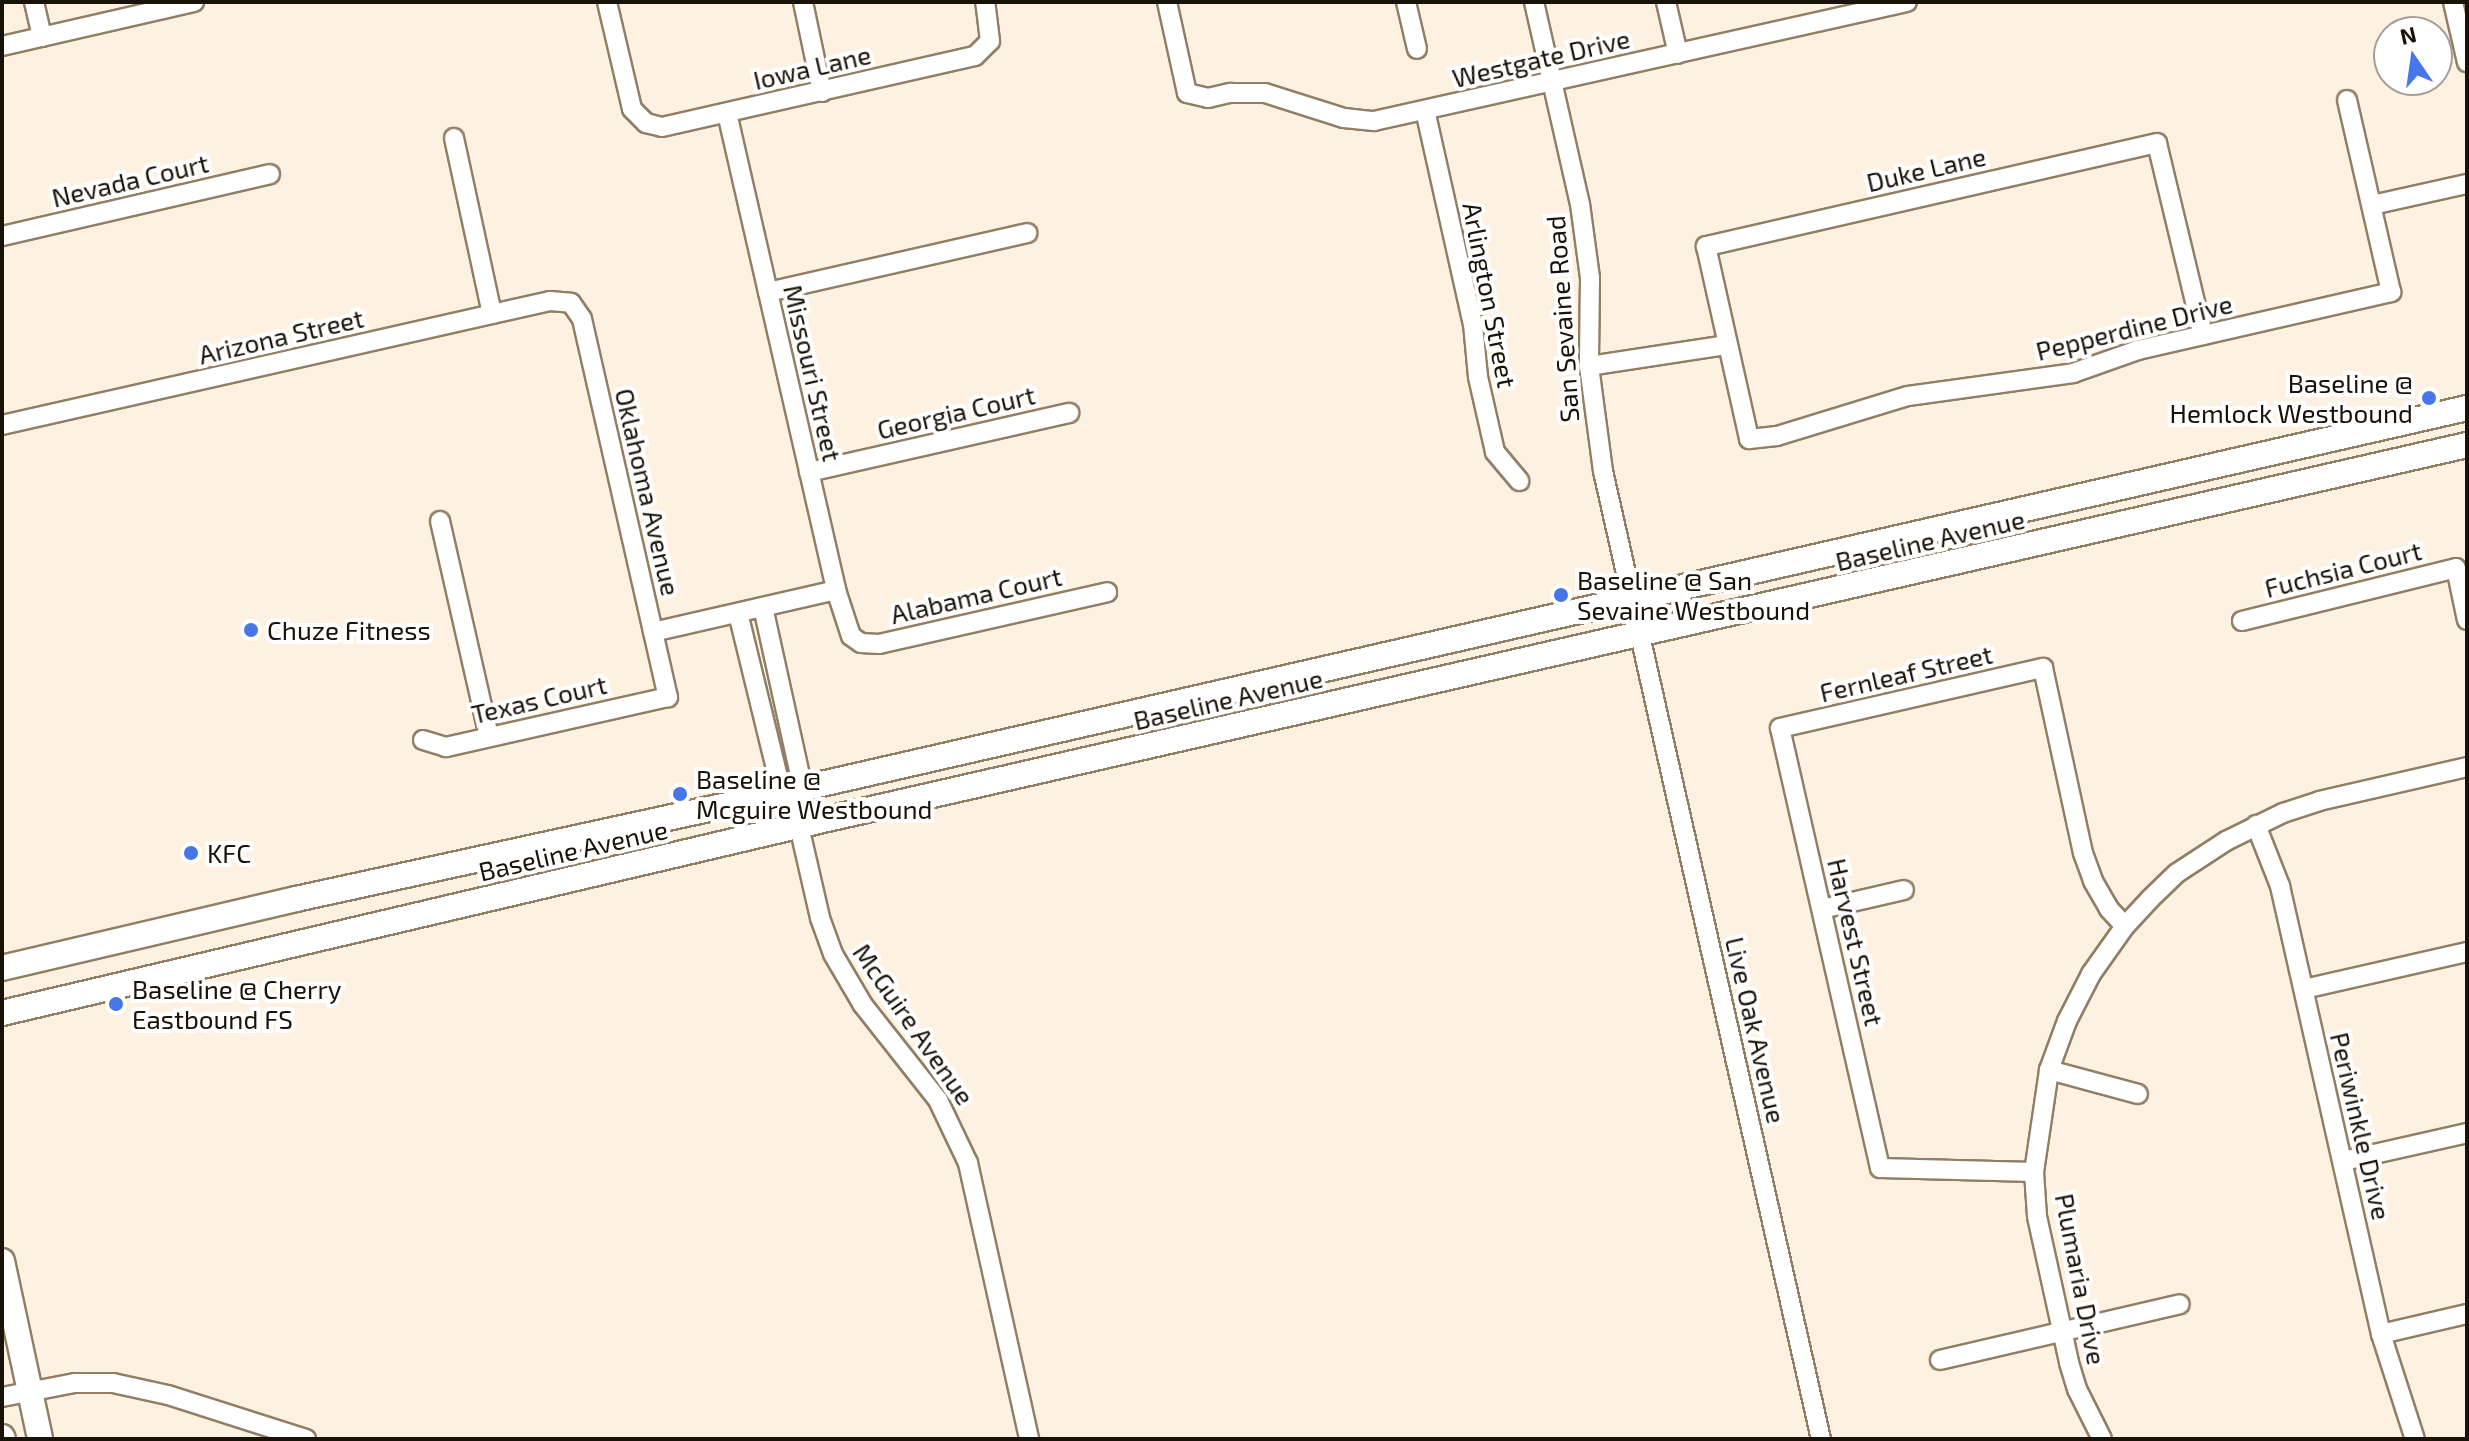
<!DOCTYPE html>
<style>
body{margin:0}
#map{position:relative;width:2469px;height:1441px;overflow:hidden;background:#fdf2e1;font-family:"Exo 2",sans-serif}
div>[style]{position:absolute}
.roads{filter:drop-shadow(2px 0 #907f65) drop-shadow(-2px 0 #907f65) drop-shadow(0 2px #907f65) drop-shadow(0 -2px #907f65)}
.minor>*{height:18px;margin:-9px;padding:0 9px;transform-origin:9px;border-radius:9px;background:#fff}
.major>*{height:24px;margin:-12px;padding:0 12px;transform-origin:12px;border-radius:12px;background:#fff}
.dots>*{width:22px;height:22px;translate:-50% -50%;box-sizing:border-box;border:4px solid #fff;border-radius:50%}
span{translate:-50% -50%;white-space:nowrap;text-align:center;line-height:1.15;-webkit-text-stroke:8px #fff;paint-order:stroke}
.street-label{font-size:26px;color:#181208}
.poi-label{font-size:26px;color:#181208}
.right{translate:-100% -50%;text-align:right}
.left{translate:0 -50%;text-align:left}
.frame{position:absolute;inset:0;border:4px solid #181208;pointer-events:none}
.north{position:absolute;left:2373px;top:16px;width:80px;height:80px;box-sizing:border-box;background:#fff;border:2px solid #a3a09c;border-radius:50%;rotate:347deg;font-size:22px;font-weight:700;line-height:32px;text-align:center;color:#181208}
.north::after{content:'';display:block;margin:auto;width:28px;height:36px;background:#4776e8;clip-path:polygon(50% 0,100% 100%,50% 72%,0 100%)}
</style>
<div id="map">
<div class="roads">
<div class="minor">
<i style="left:34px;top:2px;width:36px;rotate:77deg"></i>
<i style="left:607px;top:2px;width:110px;rotate:76.8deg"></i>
<i style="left:632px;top:109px;width:20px;rotate:45deg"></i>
<i style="left:646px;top:123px;width:16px;rotate:14deg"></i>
<i style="left:662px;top:127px;width:321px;rotate:-12.8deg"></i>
<i style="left:975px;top:56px;width:21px;rotate:-45deg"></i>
<i style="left:990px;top:41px;width:39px;rotate:-97deg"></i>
<i style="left:803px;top:2px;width:92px;rotate:78.1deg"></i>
<i style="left:1167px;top:2px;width:93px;rotate:77.6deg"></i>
<i style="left:1187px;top:93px;width:22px;rotate:13deg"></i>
<i style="left:1208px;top:98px;width:23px;rotate:-13deg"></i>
<i style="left:1230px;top:93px;width:35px"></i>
<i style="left:1265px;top:93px;width:83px;rotate:17.6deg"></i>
<i style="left:1344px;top:118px;width:30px;rotate:6deg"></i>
<i style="left:1374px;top:121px;width:546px;rotate:-12.59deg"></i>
<i style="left:1406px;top:2px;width:48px;rotate:76.8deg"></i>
<i style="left:1534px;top:2px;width:207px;rotate:77.2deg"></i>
<i style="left:1580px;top:204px;width:75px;rotate:82.3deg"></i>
<i style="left:1590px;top:278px;width:88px;rotate:90.7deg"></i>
<i style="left:1589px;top:366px;width:106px;rotate:82.4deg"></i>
<i style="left:1603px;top:471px;width:992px;rotate:77.31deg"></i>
<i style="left:1666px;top:2px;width:53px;rotate:77deg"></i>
<i style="left:2453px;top:2px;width:62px;rotate:76.9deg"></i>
<i style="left:2px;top:46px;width:197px;rotate:-12.9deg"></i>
<i style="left:1425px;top:110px;width:219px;rotate:77.4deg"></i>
<i style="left:1473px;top:324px;width:53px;rotate:84.6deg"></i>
<i style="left:1478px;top:377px;width:77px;rotate:77.2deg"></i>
<i style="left:1495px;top:452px;width:38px;rotate:50deg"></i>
<i style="left:727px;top:113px;width:489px;rotate:77.1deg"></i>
<i style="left:836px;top:590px;width:48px;rotate:71.9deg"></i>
<i style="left:851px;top:636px;width:12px;rotate:35deg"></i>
<i style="left:861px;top:643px;width:18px;rotate:3deg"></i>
<i style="left:879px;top:644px;width:234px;rotate:-12.8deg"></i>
<i style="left:454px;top:138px;width:180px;rotate:77.8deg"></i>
<i style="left:2372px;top:205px;width:97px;rotate:-12.5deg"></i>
<i style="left:2px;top:236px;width:275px;rotate:-13deg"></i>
<i style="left:768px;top:292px;width:266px;rotate:-12.8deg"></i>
<i style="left:2203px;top:335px;width:197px;rotate:-103.5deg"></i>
<i style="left:2157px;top:143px;width:463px;rotate:167.1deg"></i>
<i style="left:1706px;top:246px;width:198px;rotate:77.4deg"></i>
<i style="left:1749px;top:439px;width:28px;rotate:-6deg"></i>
<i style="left:1777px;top:436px;width:137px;rotate:-17deg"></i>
<i style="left:1908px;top:396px;width:167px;rotate:-7.9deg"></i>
<i style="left:2073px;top:373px;width:69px;rotate:-19.5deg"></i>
<i style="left:2138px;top:350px;width:260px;rotate:-12.9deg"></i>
<i style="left:2391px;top:292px;width:197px;rotate:-102.9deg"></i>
<i style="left:1589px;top:366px;width:139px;rotate:-8.7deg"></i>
<i style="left:2px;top:425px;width:562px;rotate:-12.75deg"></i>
<i style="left:550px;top:301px;width:21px;rotate:5deg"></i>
<i style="left:571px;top:303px;width:19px;rotate:55deg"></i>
<i style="left:582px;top:319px;width:388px;rotate:77.2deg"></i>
<i style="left:668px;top:697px;width:228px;rotate:167.3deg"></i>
<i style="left:446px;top:747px;width:24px;rotate:-163deg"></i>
<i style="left:809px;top:472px;width:267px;rotate:-12.8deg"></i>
<i style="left:440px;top:521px;width:221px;rotate:77.2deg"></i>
<i style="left:763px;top:607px;width:186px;rotate:77.6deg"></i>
<i style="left:803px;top:789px;width:37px;rotate:96deg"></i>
<i style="left:738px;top:613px;width:185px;rotate:76.3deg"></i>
<i style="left:782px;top:793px;width:37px;rotate:63deg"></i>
<i style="left:799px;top:826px;width:94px;rotate:77.1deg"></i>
<i style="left:820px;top:918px;width:38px;rotate:70deg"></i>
<i style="left:833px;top:954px;width:59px;rotate:59.5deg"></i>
<i style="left:863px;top:1005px;width:121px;rotate:51.7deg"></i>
<i style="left:938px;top:1100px;width:70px;rotate:64.5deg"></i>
<i style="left:968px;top:1163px;width:283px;rotate:77.5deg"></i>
<i style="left:2242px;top:621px;width:220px;rotate:-13.9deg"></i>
<i style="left:2456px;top:568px;width:53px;rotate:78.1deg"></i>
<i style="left:653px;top:632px;width:188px;rotate:-12.9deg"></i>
<i style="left:2256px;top:825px;width:66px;rotate:68.5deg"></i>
<i style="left:2280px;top:886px;width:459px;rotate:77.3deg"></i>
<i style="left:2381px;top:1334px;width:110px;rotate:72.1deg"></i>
<i style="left:1822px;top:909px;width:84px;rotate:-13deg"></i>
<i style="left:2304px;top:989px;width:167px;rotate:-12.8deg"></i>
<i style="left:2049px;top:1070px;width:92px;rotate:15.1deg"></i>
<i style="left:2343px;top:1161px;width:127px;rotate:-12.7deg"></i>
<i style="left:2034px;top:1172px;width:154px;rotate:-178.5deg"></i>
<i style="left:1880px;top:1168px;width:451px;rotate:-102.8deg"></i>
<i style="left:1780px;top:728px;width:270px;rotate:-12.9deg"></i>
<i style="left:2043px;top:668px;width:189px;rotate:77.8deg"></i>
<i style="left:2083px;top:853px;width:30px;rotate:70deg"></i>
<i style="left:2093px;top:881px;width:32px;rotate:60deg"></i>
<i style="left:2109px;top:909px;width:23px;rotate:47deg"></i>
<i style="left:2381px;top:1334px;width:88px;rotate:-13.1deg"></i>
<i style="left:1940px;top:1360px;width:246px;rotate:-13.1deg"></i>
<i style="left:2px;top:1397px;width:74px;rotate:-10.9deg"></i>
<i style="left:75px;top:1383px;width:38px"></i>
<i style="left:113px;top:1383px;width:56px;rotate:12.3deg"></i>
<i style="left:168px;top:1395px;width:145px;rotate:17.7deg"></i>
<i style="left:2102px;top:1439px;width:56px;rotate:-116.6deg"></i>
<i style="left:2077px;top:1389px;width:28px;rotate:-107deg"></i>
<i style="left:2069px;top:1362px;width:149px;rotate:-102.4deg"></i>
<i style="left:2037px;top:1216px;width:44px;rotate:-93.9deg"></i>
<i style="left:2034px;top:1172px;width:103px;rotate:-81.6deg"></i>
<i style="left:2049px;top:1070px;width:52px;rotate:-69.8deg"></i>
<i style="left:2067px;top:1021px;width:53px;rotate:-62.9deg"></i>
<i style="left:2091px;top:974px;width:59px;rotate:-54.7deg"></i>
<i style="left:2125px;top:926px;width:37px;rotate:-47deg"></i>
<i style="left:2150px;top:899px;width:37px;rotate:-44deg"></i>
<i style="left:2177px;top:873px;width:59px;rotate:-33.1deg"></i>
<i style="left:2226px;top:841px;width:64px;rotate:-26.2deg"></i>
<i style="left:2283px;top:813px;width:38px;rotate:-18deg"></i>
<i style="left:2319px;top:801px;width:152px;rotate:-12.9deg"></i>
</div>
<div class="major">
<i style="left:2px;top:968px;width:302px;rotate:-13.2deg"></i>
<i style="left:296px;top:899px;width:497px;rotate:-12.3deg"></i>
<i style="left:782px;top:793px;width:1728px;rotate:-12.87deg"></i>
<i style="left:2px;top:1013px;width:843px;rotate:-13.23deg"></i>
<i style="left:823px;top:820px;width:1686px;rotate:-12.85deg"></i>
<i style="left:2px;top:1261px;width:182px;rotate:77.9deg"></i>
<i style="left:2px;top:1437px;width:2px;rotate:63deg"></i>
</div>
</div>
<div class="dots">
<i style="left:2429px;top:398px;background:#4776e8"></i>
<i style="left:1561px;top:595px;background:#4776e8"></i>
<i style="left:251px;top:630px;background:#4776e8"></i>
<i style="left:680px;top:794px;background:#4776e8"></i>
<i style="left:191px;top:853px;background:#4776e8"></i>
<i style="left:116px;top:1004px;background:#4776e8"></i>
</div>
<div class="street-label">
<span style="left:1541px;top:58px;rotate:-13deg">Westgate Drive</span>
<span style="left:812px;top:67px;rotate:-13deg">Iowa Lane</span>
<span style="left:1926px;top:169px;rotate:-13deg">Duke Lane</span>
<span style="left:130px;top:180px;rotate:-13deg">Nevada Court</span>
<span style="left:1490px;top:295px;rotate:79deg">Arlington Street</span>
<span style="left:1562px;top:319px;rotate:-94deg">San Sevaine Road</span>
<span style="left:2134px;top:327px;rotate:-14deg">Pepperdine Drive</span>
<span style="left:281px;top:336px;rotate:-13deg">Arizona Street</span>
<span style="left:813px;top:373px;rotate:77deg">Missouri Street</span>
<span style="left:956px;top:412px;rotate:-13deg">Georgia Court</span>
<span style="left:648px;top:492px;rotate:77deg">Oklahoma Avenue</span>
<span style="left:1930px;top:540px;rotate:-13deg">Baseline Avenue</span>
<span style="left:2343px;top:569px;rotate:-14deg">Fuchsia Court</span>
<span style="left:976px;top:595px;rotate:-13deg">Alabama Court</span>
<span style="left:1906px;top:673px;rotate:-13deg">Fernleaf Street</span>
<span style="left:539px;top:699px;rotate:-13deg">Texas Court</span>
<span style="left:1228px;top:699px;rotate:-13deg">Baseline Avenue</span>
<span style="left:573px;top:850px;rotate:-13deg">Baseline Avenue</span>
<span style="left:1856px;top:942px;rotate:77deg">Harvest Street</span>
<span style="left:914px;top:1024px;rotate:55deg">McGuire Avenue</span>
<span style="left:1756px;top:1030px;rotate:77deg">Live Oak Avenue</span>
<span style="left:2361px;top:1126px;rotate:77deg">Periwinkle Drive</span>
<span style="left:2081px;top:1279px;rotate:79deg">Plumaria Drive</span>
</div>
<div class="poi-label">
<span class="right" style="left:2413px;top:398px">Baseline @<br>Hemlock Westbound</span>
<span class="left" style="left:1577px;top:595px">Baseline @ San<br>Sevaine Westbound</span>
<span class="left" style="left:267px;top:630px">Chuze Fitness</span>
<span class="left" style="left:696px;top:794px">Baseline @<br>Mcguire Westbound</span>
<span class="left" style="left:207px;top:853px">KFC</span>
<span class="left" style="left:132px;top:1004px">Baseline @ Cherry<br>Eastbound FS</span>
</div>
<div class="frame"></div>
<div class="north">N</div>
</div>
